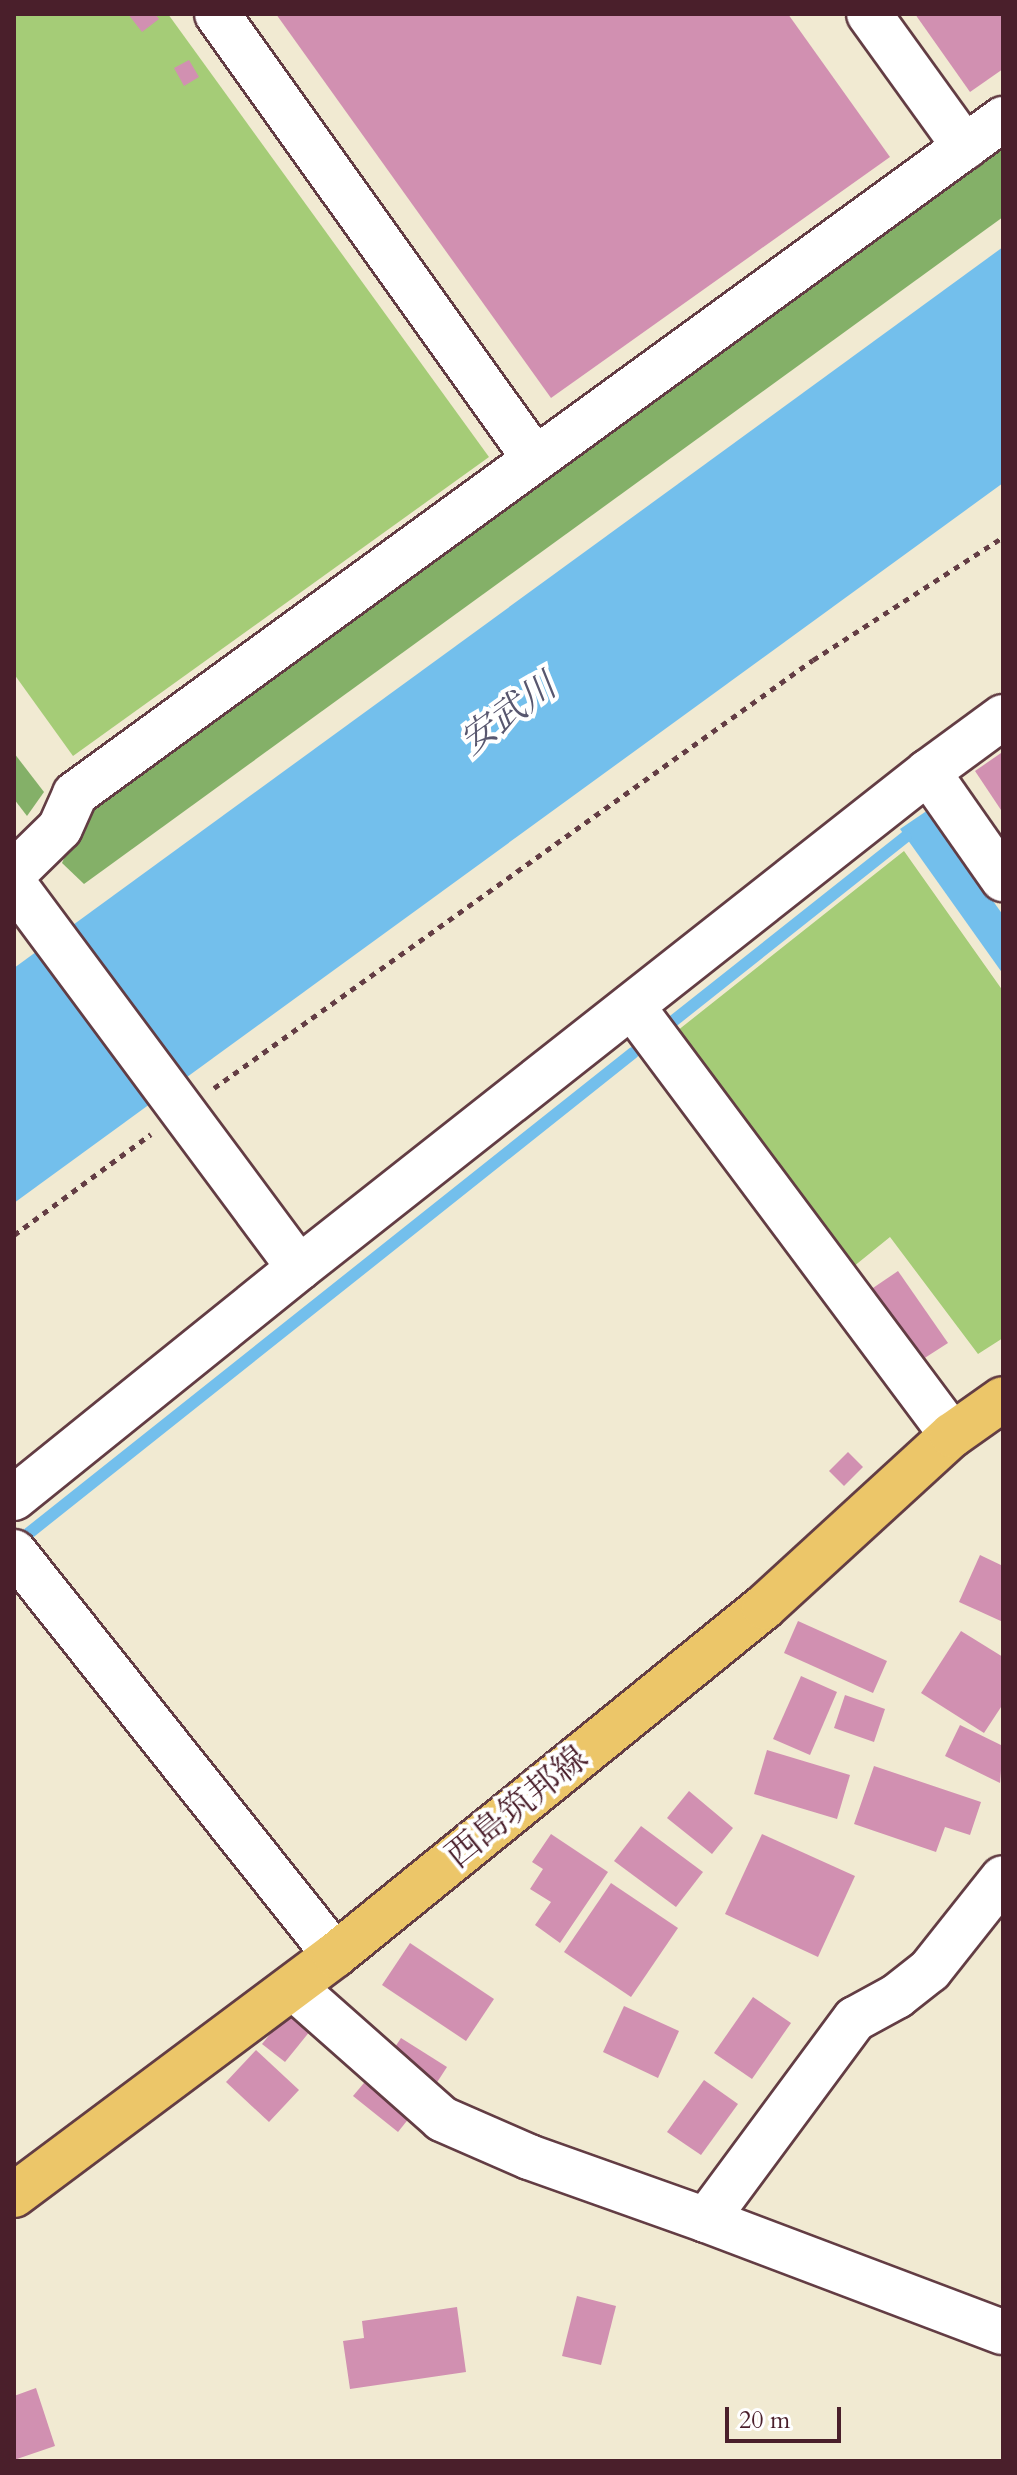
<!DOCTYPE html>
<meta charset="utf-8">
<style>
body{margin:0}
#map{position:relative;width:1017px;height:2475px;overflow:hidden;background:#f1ead2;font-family:Cardo,"Noto Serif JP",serif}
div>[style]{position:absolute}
.green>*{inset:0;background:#a5cc77}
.forest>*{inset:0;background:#84b068}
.water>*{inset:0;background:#73bfec}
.stream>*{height:12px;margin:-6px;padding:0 6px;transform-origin:6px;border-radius:6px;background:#73bfec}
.building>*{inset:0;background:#d190b1}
.path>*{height:5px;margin-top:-2.5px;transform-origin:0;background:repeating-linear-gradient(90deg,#633d44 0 6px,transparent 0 12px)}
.roads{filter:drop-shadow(2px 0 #633d44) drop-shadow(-2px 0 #633d44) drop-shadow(0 2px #633d44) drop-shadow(0 -2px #633d44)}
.minor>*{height:44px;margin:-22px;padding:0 22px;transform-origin:22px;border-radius:22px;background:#fff}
.major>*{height:44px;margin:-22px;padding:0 22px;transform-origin:22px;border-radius:22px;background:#ecc669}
span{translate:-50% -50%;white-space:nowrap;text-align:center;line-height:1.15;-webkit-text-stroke:8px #fff;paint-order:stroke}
.street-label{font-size:34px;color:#4a1f2b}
.water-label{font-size:36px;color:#58576f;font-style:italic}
.frame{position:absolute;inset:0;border:16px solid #4a1f2b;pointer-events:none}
.scale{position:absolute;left:725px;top:2407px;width:116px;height:36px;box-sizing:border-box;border:4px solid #4a1f2b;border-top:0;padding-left:10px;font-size:24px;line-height:28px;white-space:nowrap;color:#4a1f2b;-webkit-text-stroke:6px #fff;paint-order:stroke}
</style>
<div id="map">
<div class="green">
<i style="clip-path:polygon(14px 14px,168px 14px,489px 457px,73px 756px,14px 674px)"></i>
<i style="clip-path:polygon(904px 851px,1003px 991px,1003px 1338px,978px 1354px,890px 1237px,853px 1267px,677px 1031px)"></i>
</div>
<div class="forest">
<i style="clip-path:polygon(1003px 142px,1003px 217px,84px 884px,62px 863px,87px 807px)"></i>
<i style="clip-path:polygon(14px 753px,44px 792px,27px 816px,14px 799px)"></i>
</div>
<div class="water">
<i style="clip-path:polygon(1003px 247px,1003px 483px,14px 1203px,14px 968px)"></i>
<i style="clip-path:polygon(928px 810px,1003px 915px,1003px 974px,900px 829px)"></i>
</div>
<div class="stream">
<i style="left:672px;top:1022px;width:298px;rotate:-38.4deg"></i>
<i style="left:24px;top:1537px;width:778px;rotate:-38.48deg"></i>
</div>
<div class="building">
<i style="clip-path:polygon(128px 14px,155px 14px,159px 19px,142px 32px)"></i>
<i style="clip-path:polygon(276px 14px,788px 14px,890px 157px,551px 398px)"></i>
<i style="clip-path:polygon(915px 14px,1003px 14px,1003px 69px,970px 92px)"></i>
<i style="clip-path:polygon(189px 60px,199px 77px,184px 86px,174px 68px)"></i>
<i style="clip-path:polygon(1001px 753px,1003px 755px,1003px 813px,975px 771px)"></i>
<i style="clip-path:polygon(898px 1271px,948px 1343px,920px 1361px,870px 1290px)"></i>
<i style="clip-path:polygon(848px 1452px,863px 1467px,844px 1486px,829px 1471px)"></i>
<i style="clip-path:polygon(980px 1555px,1003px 1566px,1003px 1622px,959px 1602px)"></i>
<i style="clip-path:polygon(798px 1621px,887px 1661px,873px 1693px,784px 1653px)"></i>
<i style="clip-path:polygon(961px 1631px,1003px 1657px,1003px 1704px,984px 1733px,921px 1693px)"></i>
<i style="clip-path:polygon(801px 1676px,837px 1692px,810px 1755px,773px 1739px)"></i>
<i style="clip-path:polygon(845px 1695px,885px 1709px,874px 1742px,834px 1728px)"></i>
<i style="clip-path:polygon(960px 1725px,1003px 1746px,1000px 1783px,945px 1756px)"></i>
<i style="clip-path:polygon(767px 1750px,850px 1775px,837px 1819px,754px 1794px)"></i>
<i style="clip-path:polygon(874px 1766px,981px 1802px,970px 1835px,945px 1827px,936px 1852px,854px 1824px)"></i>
<i style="clip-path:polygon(689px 1791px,733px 1828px,712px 1854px,667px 1818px)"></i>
<i style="clip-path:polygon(641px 1826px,703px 1872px,676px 1907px,614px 1861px)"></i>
<i style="clip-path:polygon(551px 1834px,608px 1872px,560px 1943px,535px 1925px,551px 1902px,530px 1889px,543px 1869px,532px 1862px)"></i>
<i style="clip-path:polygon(762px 1834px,855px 1876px,818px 1957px,725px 1914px)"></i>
<i style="clip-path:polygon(611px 1883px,678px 1928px,631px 1997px,564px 1952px)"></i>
<i style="clip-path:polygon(410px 1943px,494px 1999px,466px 2041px,382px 1985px)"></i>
<i style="clip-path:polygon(753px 1997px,791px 2023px,752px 2079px,714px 2053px)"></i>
<i style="clip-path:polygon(624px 2006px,679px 2031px,658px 2078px,603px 2052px)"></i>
<i style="clip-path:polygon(292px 2007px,315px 2025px,285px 2062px,262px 2044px)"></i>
<i style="clip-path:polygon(401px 2038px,447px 2067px,432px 2090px,386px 2061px)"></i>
<i style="clip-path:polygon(256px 2050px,299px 2090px,269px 2122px,226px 2082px)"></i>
<i style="clip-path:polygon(369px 2077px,414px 2112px,398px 2132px,353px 2096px)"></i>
<i style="clip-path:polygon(704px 2080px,738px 2104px,701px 2155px,667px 2132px)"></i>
<i style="clip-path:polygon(577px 2296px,616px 2306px,601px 2365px,562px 2356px)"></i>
<i style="clip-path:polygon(457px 2307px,466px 2372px,350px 2389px,343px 2341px,364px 2338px,362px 2321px)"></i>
<i style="clip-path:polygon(36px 2388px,55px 2446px,14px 2460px,14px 2396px)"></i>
</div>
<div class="path">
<i style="left:214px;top:1088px;width:736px;rotate:-35.55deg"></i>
<i style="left:813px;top:660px;width:226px;rotate:-32.9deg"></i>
<i style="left:14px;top:1235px;width:170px;rotate:-36.4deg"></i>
</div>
<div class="roads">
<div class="minor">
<i style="left:217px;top:14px;width:547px;rotate:54.45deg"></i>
<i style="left:869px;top:14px;width:164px;rotate:54.2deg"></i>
<i style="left:928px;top:772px;width:131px;rotate:55deg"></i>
<i style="left:14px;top:873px;width:64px;rotate:-44.4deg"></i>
<i style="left:60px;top:828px;width:37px;rotate:-66deg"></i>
<i style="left:75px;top:794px;width:1148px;rotate:-36.03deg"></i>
<i style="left:14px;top:884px;width:478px;rotate:53.4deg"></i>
<i style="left:632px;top:1006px;width:535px;rotate:53.28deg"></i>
<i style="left:14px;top:1498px;width:366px;rotate:-38.9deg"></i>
<i style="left:299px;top:1268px;width:801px;rotate:-38.26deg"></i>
<i style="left:928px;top:772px;width:93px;rotate:-36.3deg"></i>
<i style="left:14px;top:1552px;width:515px;rotate:51.46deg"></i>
<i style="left:293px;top:1987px;width:199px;rotate:41.5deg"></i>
<i style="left:442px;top:2119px;width:95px;rotate:23.6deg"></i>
<i style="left:529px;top:2157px;width:188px;rotate:19.6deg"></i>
<i style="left:706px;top:2220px;width:317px;rotate:20.7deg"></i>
<i style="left:706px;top:2220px;width:250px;rotate:-53.5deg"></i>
<i style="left:855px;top:2019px;width:48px;rotate:-28.7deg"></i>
<i style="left:897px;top:1996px;width:42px;rotate:-38.2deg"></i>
<i style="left:930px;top:1970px;width:117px;rotate:-51.6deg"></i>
</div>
<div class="major">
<i style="left:14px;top:2195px;width:401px;rotate:-36.8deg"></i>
<i style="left:335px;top:1955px;width:552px;rotate:-39.05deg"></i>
<i style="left:764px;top:1607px;width:255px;rotate:-42.5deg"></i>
<i style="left:952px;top:1435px;width:62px;rotate:-35.2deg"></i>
</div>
</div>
<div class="street-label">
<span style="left:517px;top:1807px;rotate:-39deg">西島筑邦線</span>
</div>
<div class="water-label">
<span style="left:508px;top:714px;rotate:-36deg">安武川</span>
</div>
<div class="frame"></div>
<div class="scale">20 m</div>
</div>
